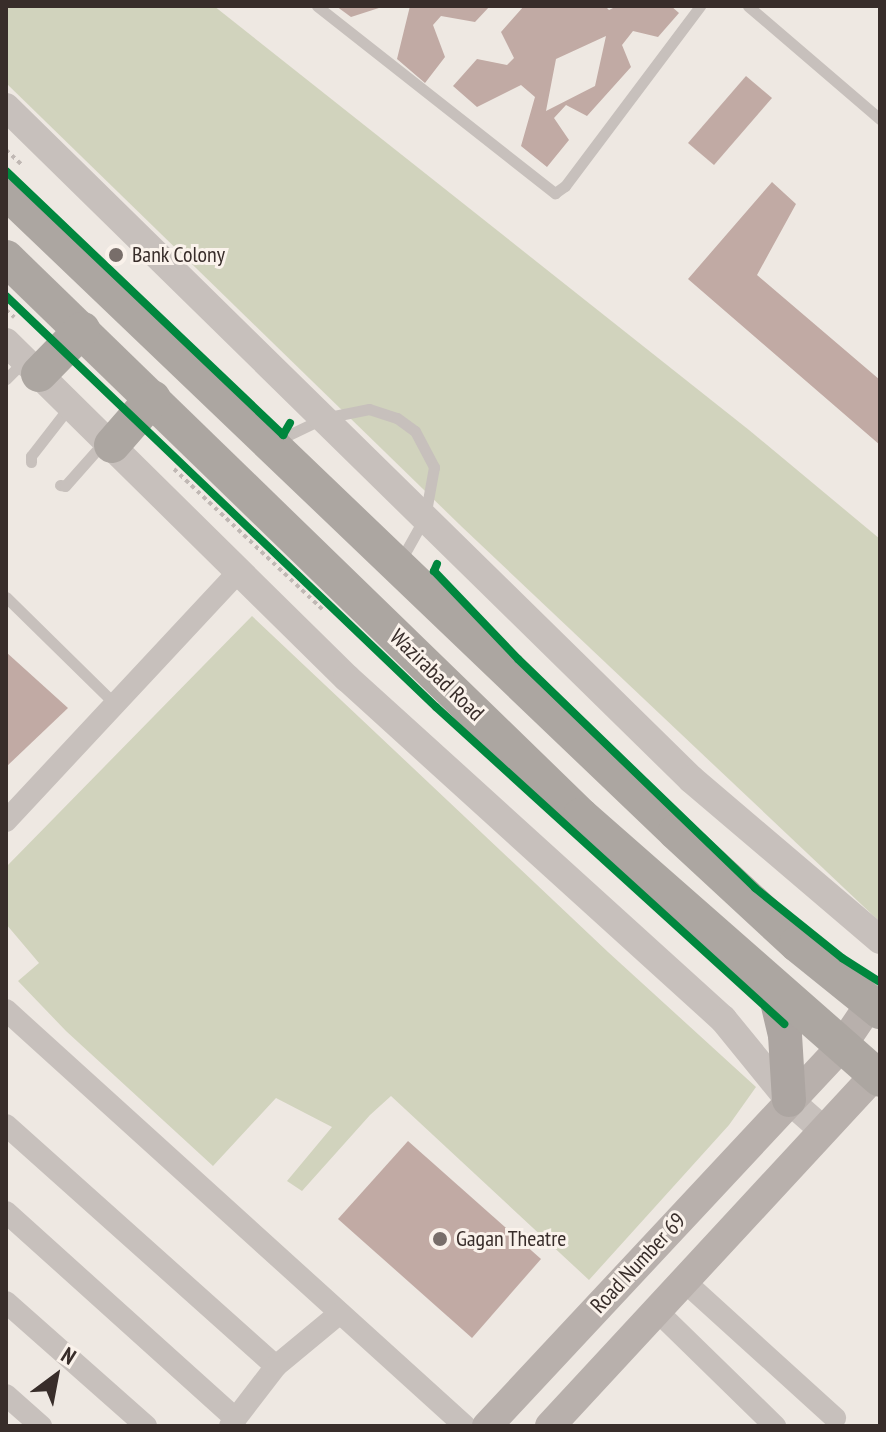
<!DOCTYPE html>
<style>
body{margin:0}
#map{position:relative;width:886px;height:1432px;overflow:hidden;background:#eee8e2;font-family:"PT Sans Narrow",sans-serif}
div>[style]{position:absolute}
.green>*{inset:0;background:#d1d3bd}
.building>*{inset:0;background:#c1aaa4}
.path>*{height:4px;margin-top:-2px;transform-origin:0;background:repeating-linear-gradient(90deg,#c0b8b4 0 4px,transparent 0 8px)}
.service>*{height:11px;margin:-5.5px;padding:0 5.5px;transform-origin:5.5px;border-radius:5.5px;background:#c7c0bc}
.minor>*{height:22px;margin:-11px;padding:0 11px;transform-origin:11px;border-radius:11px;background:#c7c0bc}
.tertiary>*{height:28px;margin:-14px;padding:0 14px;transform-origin:14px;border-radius:14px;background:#c7c0bc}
.secondary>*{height:30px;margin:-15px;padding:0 15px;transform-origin:15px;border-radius:15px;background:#b8b0ac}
.primary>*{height:34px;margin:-17px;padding:0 17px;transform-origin:17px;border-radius:17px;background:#aca5a1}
.trunk>*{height:36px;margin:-18px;padding:0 18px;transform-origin:18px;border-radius:18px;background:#aca6a1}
.cycleway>*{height:8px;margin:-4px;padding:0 4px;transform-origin:4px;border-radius:4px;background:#00873e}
.dots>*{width:22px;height:22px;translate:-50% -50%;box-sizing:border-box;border:4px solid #faf2eb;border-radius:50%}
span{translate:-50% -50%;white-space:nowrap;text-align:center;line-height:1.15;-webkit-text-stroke:6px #faf2eb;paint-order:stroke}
.poi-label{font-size:22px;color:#382d2a}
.left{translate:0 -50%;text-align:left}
.street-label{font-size:22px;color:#382d2a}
.frame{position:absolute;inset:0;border:8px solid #382d2a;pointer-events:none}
.north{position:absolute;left:16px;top:1336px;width:80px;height:80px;-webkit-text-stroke:6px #faf2eb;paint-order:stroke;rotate:32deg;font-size:22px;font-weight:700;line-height:32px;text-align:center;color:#382d2a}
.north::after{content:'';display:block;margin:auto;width:28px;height:36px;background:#382d2a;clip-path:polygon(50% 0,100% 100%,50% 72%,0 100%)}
</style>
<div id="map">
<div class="green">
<i style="clip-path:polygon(6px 6px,214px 6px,749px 430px,880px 539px,880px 922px,461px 526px,6px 83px)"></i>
<i style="clip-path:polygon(252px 616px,608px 952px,756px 1087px,729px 1125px,589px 1280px,391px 1096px,370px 1115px,302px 1191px,287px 1181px,332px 1127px,276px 1098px,213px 1166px,66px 1031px,18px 981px,39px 963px,6px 924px,6px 867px)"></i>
</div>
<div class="building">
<i style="clip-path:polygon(336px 6px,382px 6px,382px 7px,351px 17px)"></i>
<i style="clip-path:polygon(410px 6px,490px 6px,475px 22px,441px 16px,433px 25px,445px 57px,425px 83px,397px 59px)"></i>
<i style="clip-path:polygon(evenodd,524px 6px,605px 6px,609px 10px,617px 6px,671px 6px,679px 13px,658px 37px,633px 31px,622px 45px,631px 67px,587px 116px,566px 105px,554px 118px,569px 140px,547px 167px,521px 146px,535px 97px,521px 85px,477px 107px,453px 86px,477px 59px,507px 65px,514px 58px,501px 32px,524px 6px,606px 36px,595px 86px,546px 111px,556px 59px,606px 36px)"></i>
<i style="clip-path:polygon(746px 76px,772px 98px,714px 165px,688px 143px)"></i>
<i style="clip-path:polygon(772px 182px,796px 204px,757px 275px,880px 380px,880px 445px,688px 279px)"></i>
<i style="clip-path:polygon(6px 652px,68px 708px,6px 767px)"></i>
<i style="clip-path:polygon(408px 1141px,541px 1259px,472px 1338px,338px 1219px)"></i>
</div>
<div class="path">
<i style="left:6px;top:150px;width:22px;rotate:43deg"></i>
<i style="left:6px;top:310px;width:11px;rotate:41deg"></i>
<i style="left:174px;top:469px;width:204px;rotate:43.4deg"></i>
</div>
<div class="service">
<i style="left:317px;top:6px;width:303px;rotate:38.2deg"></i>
<i style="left:555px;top:193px;width:12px;rotate:-35deg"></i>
<i style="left:565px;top:186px;width:225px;rotate:-53.1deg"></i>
<i style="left:748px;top:6px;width:174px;rotate:40.6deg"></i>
<i style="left:6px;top:379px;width:27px;rotate:-45deg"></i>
<i style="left:276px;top:441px;width:53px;rotate:-25.6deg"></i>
<i style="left:324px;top:418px;width:46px;rotate:-11.3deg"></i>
<i style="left:369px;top:409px;width:29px;rotate:18deg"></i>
<i style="left:397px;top:418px;width:22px;rotate:36deg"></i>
<i style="left:415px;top:431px;width:41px;rotate:62.2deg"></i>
<i style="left:434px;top:467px;width:51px;rotate:100.2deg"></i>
<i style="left:425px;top:517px;width:49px;rotate:119.2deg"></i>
<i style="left:31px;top:462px;width:6px;rotate:-90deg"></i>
<i style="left:31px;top:456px;width:62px;rotate:-52.2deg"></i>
<i style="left:60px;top:485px;width:5px;rotate:11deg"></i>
<i style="left:65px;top:486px;width:57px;rotate:-48.5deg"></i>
<i style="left:6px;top:597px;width:154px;rotate:44.5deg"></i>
</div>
<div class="minor">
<i style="left:6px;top:821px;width:343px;rotate:-47deg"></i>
<i style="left:6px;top:1010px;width:619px;rotate:42.19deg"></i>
<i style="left:6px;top:1125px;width:362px;rotate:41.8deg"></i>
<i style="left:6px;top:1212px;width:309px;rotate:42deg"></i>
<i style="left:684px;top:1281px;width:204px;rotate:42.2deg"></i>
<i style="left:6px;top:1302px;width:187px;rotate:41.5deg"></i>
<i style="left:655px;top:1309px;width:168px;rotate:44.3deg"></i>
<i style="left:6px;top:1395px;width:47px;rotate:41.5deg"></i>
<i style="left:230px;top:1426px;width:76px;rotate:-52.5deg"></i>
<i style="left:276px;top:1366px;width:83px;rotate:-39.6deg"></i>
</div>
<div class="tertiary">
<i style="left:6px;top:107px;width:960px;rotate:44.45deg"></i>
<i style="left:691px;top:779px;width:248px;rotate:40.4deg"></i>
<i style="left:6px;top:342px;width:479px;rotate:44.6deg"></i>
<i style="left:347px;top:678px;width:508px;rotate:42.21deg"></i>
<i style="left:723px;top:1019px;width:104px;rotate:50.8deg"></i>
<i style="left:789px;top:1100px;width:45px;rotate:41.4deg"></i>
</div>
<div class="secondary">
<i style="left:487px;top:1426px;width:519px;rotate:-46.95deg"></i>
<i style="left:841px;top:1047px;width:52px;rotate:-56deg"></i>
<i style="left:550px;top:1426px;width:485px;rotate:-47.2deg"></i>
</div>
<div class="primary">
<i style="left:774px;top:989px;width:47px;rotate:76.6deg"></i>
<i style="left:785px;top:1035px;width:65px;rotate:86.5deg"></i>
</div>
<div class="trunk">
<i style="left:6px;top:191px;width:927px;rotate:43.73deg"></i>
<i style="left:676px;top:832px;width:165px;rotate:42.8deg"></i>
<i style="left:797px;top:944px;width:107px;rotate:38.9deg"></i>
<i style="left:6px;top:258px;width:801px;rotate:44.14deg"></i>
<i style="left:581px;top:816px;width:398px;rotate:41.3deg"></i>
<i style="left:39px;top:374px;width:62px;rotate:-45.7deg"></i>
<i style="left:112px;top:445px;width:62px;rotate:-48.9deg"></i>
</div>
<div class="cycleway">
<i style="left:6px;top:171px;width:383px;rotate:43.6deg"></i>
<i style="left:283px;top:435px;width:14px;rotate:-60deg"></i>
<i style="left:6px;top:296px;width:595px;rotate:43.71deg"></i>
<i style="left:436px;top:707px;width:471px;rotate:42.3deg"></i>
<i style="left:437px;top:564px;width:8px;rotate:113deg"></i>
<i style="left:434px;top:571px;width:122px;rotate:46.3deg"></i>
<i style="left:518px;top:659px;width:330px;rotate:44deg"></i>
<i style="left:755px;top:888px;width:112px;rotate:38.8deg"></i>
<i style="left:842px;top:958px;width:45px;rotate:32.3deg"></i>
</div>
<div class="dots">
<i style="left:116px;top:255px;background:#786e6a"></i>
<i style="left:440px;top:1239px;background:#786e6a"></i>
</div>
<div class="poi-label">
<span class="left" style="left:132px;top:255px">Bank Colony</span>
<span class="left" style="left:456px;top:1239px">Gagan Theatre</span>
</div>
<div class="street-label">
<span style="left:437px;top:675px;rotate:44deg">Wazirabad Road</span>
<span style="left:638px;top:1263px;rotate:-47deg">Road Number 69</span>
</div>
<div class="frame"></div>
<div class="north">N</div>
</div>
